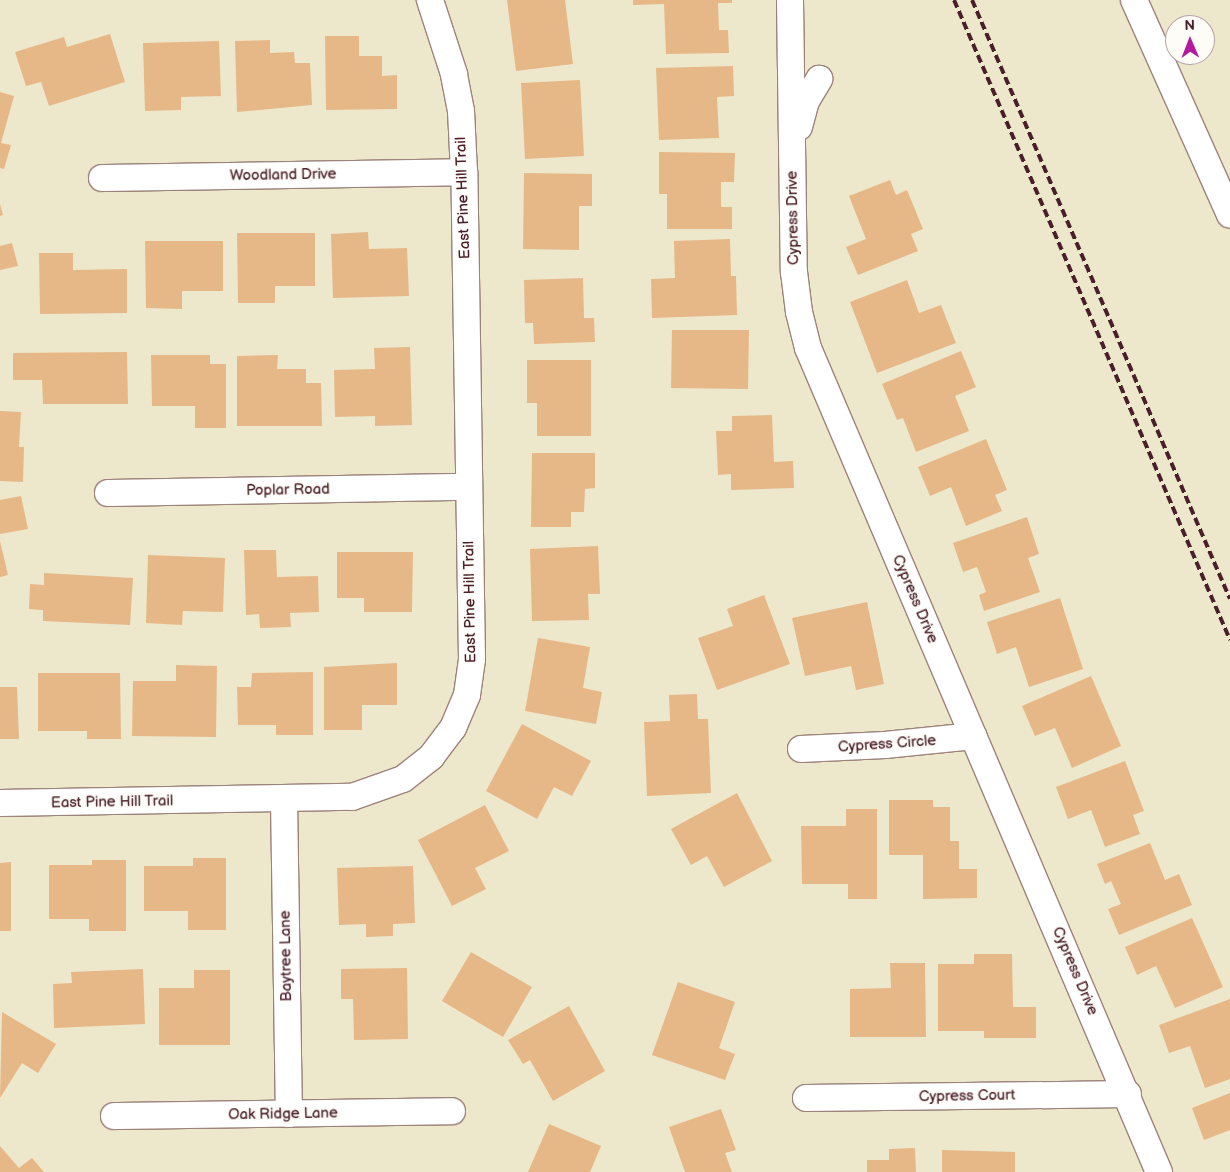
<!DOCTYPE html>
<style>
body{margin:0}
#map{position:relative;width:1230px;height:1172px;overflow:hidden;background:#ede7cb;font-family:"Balsamiq Sans",sans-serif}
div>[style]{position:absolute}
.building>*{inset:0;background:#e7b887}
.roads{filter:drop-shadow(1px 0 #9c837b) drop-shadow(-1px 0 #9c837b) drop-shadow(0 1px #9c837b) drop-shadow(0 -1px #9c837b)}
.minor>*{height:26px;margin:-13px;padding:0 13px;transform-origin:13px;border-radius:13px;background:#fff}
.rail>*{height:4px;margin-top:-2px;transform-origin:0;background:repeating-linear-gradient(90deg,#4a1f2b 0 8px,transparent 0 12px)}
span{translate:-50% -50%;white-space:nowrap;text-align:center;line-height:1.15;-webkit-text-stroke:4px #fdfcf7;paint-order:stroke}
.street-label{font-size:15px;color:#4a1f2b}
.north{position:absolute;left:1165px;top:15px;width:50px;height:50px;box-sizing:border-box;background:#fdfcf7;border:1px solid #b5a4a5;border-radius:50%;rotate:359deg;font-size:14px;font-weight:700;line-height:20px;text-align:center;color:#4a1f2b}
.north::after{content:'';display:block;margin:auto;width:18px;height:22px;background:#b5179e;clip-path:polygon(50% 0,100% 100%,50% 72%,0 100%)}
</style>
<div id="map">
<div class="building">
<i style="clip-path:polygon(507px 0,565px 0,573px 64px,516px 71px)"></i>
<i style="clip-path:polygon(633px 0,732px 0,732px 3px,718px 3px,719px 30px,728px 30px,729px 53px,666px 54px,664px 4px,633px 5px)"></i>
<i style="clip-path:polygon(110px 34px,125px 82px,49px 106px,41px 82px,26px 86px,15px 52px,64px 37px,67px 47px)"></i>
<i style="clip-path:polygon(325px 36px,359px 36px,359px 56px,382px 56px,382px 76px,397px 75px,397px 109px,326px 110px)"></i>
<i style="clip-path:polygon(270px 40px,270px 53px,294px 52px,295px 63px,310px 63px,312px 105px,237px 112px,235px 41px)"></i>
<i style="clip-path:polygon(219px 41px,221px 96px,181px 97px,181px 110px,145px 111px,143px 43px)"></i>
<i style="clip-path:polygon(733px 66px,734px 96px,717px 97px,719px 138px,659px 140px,656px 68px)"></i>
<i style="clip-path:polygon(580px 80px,584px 156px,525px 159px,521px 83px)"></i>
<i style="clip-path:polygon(0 92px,14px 96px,1px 143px,11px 145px,4px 169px,0 168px)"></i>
<i style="clip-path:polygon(659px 152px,735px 153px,734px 182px,721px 182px,721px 207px,732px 207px,732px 229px,667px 229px,667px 194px,659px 194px)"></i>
<i style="clip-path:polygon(524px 173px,592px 174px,592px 206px,579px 206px,579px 250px,523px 249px)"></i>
<i style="clip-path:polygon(890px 180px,896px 195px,907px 190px,923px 229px,911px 234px,918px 251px,858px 275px,846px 247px,866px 239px,849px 196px)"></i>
<i style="clip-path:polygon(0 204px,3px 215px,0 216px)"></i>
<i style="clip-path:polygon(368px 232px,369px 249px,407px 248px,409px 296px,333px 298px,331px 234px)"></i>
<i style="clip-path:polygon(237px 233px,315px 233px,315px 286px,275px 286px,275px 303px,238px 303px)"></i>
<i style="clip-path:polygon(730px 239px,731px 276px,736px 276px,737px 315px,652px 318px,651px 279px,675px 278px,674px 241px)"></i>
<i style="clip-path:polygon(145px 241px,223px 241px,223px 291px,182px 291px,182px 309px,146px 308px)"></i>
<i style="clip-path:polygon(12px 243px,18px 266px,0 270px,0 246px)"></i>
<i style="clip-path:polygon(39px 253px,73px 253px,73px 270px,127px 269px,127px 313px,40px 314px)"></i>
<i style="clip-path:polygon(583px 278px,584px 318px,594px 318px,595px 342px,534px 344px,533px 323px,525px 323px,524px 280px)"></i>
<i style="clip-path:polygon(907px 280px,919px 313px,941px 305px,956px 343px,877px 373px,850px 302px)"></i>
<i style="clip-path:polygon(672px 330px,749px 330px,748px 389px,671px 388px)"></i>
<i style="clip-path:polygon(410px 347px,412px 425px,375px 426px,375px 416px,335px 417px,334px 370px,375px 369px,374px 348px)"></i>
<i style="clip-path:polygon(961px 351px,976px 387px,955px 396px,969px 431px,916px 452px,903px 418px,897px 420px,882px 384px)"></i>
<i style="clip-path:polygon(127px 352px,128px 404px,43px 404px,42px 380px,13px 380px,13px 353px)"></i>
<i style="clip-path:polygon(151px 355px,210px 355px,210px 364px,226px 364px,226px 428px,195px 428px,195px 406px,152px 406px)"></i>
<i style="clip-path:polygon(278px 355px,277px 369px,306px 369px,306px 383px,321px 383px,322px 426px,237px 426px,237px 356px)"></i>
<i style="clip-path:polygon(527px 360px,591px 360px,591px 436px,537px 436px,537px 403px,527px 403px)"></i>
<i style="clip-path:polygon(0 411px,21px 412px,19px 447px,24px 447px,23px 482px,0 481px)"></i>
<i style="clip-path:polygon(772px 415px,774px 462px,793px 461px,794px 488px,731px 490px,731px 474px,718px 475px,716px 431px,732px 431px,732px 416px)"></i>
<i style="clip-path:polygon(986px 439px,1007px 490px,995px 495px,1002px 511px,966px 526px,951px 487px,930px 496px,918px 467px)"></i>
<i style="clip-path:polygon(532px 453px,595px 453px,595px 488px,585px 489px,584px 512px,571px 512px,571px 527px,531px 527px)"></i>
<i style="clip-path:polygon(21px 496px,28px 529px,0 534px,0 500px)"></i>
<i style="clip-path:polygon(1027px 517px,1039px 554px,1028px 558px,1040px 592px,984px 611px,979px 595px,986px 592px,977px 567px,963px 572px,953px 543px)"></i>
<i style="clip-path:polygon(0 541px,8px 575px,0 577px)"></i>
<i style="clip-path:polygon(598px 546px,600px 594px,588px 594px,589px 620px,532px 621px,530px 549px)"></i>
<i style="clip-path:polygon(244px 550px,276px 550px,277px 577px,318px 576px,319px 612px,290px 613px,291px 627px,260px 628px,259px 614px,246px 615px)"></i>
<i style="clip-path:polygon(337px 552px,413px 552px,412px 612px,364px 612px,364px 598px,337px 598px)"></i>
<i style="clip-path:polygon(148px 555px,225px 558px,223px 612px,183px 611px,182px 625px,146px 623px)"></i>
<i style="clip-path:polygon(44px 573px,133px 578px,130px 625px,43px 621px,43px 610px,29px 609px,30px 584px,44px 585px)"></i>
<i style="clip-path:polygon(764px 595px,790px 664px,717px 690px,698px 638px,733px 626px,727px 609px)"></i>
<i style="clip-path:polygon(1060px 598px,1083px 669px,1029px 687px,1016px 647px,997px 654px,987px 622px)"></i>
<i style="clip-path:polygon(867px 602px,884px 684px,856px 690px,851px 666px,805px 676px,792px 618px)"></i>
<i style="clip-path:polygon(538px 638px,590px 647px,583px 688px,602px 692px,596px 724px,525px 711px)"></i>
<i style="clip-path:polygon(397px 663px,397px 705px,362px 705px,362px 730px,324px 730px,324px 667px)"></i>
<i style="clip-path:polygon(176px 665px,217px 666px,216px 737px,132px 736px,133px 681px,176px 681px)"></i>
<i style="clip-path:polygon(313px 672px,313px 735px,276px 735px,276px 725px,238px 725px,237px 687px,251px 687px,252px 673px)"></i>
<i style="clip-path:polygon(38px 673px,120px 673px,121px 739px,87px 739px,87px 731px,38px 731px)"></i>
<i style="clip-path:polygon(1091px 676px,1121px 746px,1072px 768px,1055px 728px,1035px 736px,1022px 706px)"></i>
<i style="clip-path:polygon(0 687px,17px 687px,19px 739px,0 739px)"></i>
<i style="clip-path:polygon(697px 694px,698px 719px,708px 719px,711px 793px,647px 796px,644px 722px,670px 721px,669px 695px)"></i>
<i style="clip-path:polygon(522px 724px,591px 761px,572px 796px,554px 787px,537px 819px,486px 791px)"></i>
<i style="clip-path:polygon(1125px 761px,1144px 811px,1133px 815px,1140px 834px,1105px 847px,1091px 810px,1068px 819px,1056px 787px)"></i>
<i style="clip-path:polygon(737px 793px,772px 861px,724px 887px,707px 856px,691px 865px,671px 829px)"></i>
<i style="clip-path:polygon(889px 800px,933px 800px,933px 807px,950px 807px,950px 841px,959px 841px,959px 869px,977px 869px,977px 898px,923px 899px,923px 855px,889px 855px)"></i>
<i style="clip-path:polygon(485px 805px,509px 851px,475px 868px,486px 889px,452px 906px,418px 840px)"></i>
<i style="clip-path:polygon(846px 809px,877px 809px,877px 899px,848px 899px,848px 884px,802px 884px,801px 826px,846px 826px)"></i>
<i style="clip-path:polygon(1150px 843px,1165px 880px,1179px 874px,1192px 905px,1119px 935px,1108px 909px,1121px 904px,1111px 881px,1105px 884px,1097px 864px)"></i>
<i style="clip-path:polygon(193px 858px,226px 858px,226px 930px,188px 930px,188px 911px,144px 911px,144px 866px,193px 866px)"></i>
<i style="clip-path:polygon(92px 860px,126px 860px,126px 931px,89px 931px,89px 919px,49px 919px,49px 865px,92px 865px)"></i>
<i style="clip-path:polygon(11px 862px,11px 931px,0 931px,0 863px)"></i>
<i style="clip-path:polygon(413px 866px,415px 923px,393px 924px,393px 936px,366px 937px,366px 924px,339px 925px,337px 868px)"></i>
<i style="clip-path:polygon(1192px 918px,1223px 987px,1175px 1008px,1156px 966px,1137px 975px,1125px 947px)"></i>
<i style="clip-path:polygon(471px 952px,532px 987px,503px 1037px,442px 1001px)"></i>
<i style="clip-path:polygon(974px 954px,1012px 954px,1013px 1007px,1036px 1007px,1036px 1038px,984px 1038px,984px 1031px,938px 1031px,938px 964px,974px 964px)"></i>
<i style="clip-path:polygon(890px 963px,925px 963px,926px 1037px,850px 1037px,850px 989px,891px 988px)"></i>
<i style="clip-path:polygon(407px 968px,408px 1039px,354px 1040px,353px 999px,341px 999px,341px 969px)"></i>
<i style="clip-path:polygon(143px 969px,145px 1024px,54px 1028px,53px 984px,72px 983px,71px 972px)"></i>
<i style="clip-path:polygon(194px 970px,230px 970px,230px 1045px,159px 1045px,159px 988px,194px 988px)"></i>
<i style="clip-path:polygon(678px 982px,735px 1002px,719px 1048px,735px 1054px,725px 1080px,652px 1055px)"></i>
<i style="clip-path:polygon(1230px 999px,1230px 1079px,1205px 1088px,1190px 1046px,1169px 1053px,1159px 1025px)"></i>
<i style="clip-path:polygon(569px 1006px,605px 1071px,553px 1101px,530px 1060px,523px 1064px,508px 1040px)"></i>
<i style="clip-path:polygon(2px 1012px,56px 1044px,38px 1073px,22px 1063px,0 1098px)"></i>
<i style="clip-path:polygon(1230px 1093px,1230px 1130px,1204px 1140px,1192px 1108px)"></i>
<i style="clip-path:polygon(721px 1109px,736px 1150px,725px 1153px,732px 1172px,685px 1172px,669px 1127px)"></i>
<i style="clip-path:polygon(549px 1124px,601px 1146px,590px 1172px,528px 1172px)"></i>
<i style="clip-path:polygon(0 1146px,19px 1168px,32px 1158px,44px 1172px,0 1172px)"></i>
<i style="clip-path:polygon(915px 1148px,916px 1172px,867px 1172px,867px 1160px,889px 1160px,889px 1149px)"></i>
<i style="clip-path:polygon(942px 1150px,1015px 1152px,1015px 1172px,942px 1172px)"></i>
</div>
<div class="roads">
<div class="minor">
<i style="left:790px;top:0;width:272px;rotate:89.2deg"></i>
<i style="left:794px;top:272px;width:40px;rotate:82.9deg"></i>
<i style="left:799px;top:312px;width:37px;rotate:76deg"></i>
<i style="left:808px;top:348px;width:896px;rotate:66.93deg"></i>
<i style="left:1134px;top:0;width:235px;rotate:65.9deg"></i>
<i style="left:799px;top:127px;width:27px;rotate:-75deg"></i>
<i style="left:806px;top:101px;width:26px;rotate:-59deg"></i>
<i style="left:102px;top:178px;width:362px;rotate:-0.9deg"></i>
<i style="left:108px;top:493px;width:361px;rotate:-1deg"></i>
<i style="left:801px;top:749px;width:84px;rotate:-2.7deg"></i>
<i style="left:885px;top:745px;width:89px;rotate:-5.8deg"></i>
<i style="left:284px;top:799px;width:315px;rotate:89.1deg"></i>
<i style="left:0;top:803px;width:352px;rotate:-1deg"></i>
<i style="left:352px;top:797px;width:54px;rotate:-19.4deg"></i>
<i style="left:403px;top:779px;width:36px;rotate:-38deg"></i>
<i style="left:431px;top:757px;width:36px;rotate:-53deg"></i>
<i style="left:453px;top:728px;width:36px;rotate:-67deg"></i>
<i style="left:467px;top:695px;width:36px;rotate:-82deg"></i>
<i style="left:472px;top:659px;width:487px;rotate:-90.9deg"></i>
<i style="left:464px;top:172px;width:61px;rotate:-92.8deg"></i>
<i style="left:461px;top:111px;width:38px;rotate:-101deg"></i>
<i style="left:454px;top:74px;width:78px;rotate:-108deg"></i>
<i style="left:806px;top:1098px;width:322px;rotate:-0.7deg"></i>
<i style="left:114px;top:1116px;width:338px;rotate:-0.8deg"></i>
</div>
</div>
<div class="rail">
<i style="left:954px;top:0;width:697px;rotate:66.67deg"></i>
<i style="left:972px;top:0;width:652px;rotate:66.7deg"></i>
</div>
<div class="street-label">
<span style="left:283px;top:175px;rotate:-1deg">Woodland Drive</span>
<span style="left:463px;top:198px;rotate:-92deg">East Pine Hill Trail</span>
<span style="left:793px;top:218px;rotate:-91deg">Cypress Drive</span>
<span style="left:288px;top:490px;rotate:-1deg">Poplar Road</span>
<span style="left:915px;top:599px;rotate:67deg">Cypress Drive</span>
<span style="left:470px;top:602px;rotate:-91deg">East Pine Hill Trail</span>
<span style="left:887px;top:744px;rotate:-4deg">Cypress Circle</span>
<span style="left:112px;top:802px;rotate:-1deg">East Pine Hill Trail</span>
<span style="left:286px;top:956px;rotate:-91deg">Baytree Lane</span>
<span style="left:1075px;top:971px;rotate:67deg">Cypress Drive</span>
<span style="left:967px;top:1096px;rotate:-1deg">Cypress Court</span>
<span style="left:283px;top:1114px;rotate:-1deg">Oak Ridge Lane</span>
</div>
<div class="north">N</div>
</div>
